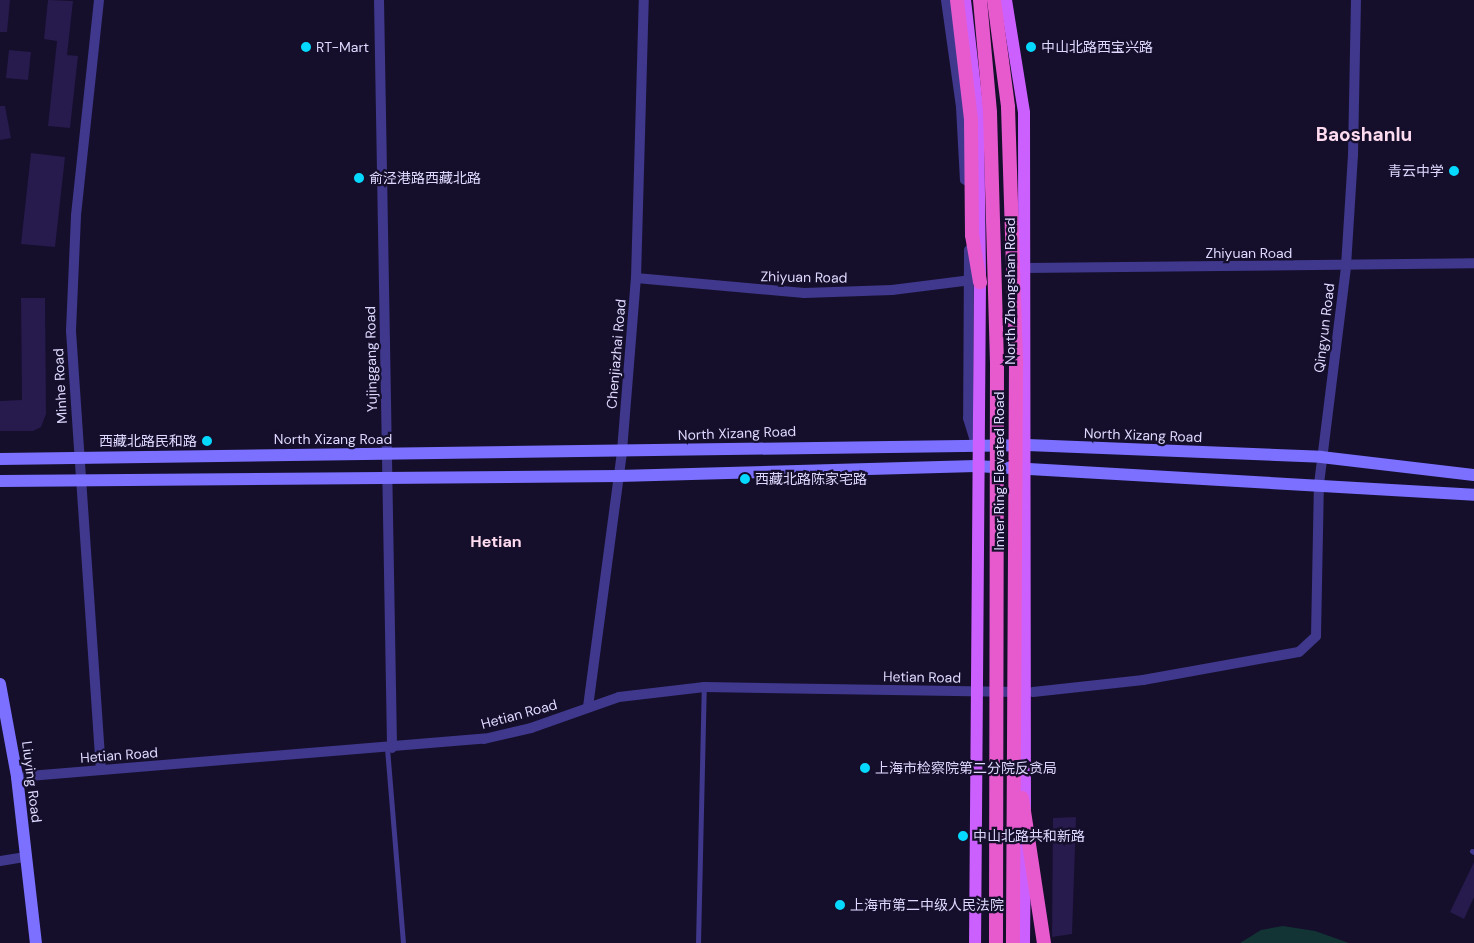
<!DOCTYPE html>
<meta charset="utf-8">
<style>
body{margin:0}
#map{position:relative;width:1474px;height:943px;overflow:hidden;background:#150f2b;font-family:"DM Sans","Noto Sans SC",sans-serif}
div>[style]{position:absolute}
.green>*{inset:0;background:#123435}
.building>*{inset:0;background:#271a4d}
.service>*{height:5px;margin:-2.5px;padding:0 2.5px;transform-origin:2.5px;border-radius:2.5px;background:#3f388c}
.minor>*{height:10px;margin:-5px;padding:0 5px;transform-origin:5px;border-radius:5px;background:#3f388c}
.secondary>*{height:12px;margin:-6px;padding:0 6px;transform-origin:6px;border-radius:6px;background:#7b70ff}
.primary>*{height:12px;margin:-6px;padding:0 6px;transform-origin:6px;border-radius:6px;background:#cc60ff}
.trunk>*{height:14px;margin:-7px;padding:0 7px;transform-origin:7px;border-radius:7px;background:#e65ace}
.dots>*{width:14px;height:14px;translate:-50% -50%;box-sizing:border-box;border:2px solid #150f2b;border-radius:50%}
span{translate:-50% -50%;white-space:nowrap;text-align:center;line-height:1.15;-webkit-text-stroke:4.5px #150f2b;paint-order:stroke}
.poi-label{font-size:14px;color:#dfd9ff}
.left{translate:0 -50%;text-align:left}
.right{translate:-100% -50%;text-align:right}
.street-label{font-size:14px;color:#dfd9ff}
.quarter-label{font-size:16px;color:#ffdbf0;font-weight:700}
.district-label{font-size:19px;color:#ffdbf0;font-weight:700}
</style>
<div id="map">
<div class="green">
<i style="clip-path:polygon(1283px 926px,1315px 931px,1349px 943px,1240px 943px,1261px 930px)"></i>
</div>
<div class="building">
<i style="clip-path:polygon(0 0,10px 0,7px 32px,0 32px)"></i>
<i style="clip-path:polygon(48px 0,73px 1px,67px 55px,78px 56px,70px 128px,48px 126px,57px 41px,44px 39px)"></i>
<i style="clip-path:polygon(9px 50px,31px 52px,28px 80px,6px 78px)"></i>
<i style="clip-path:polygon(0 106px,5px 106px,11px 138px,0 140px)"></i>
<i style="clip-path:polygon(31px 153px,65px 157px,55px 247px,21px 244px)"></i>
<i style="clip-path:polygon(21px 298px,45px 298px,46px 414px,41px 427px,33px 431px,0 431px,0 401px,22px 400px)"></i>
<i style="clip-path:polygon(1076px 817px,1072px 934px,1052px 937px,1053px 818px)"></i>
<i style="clip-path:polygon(1474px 862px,1474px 897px,1464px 919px,1450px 912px)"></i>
</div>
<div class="service">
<i style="left:387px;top:748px;width:196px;rotate:85.3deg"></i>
<i style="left:1472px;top:851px;width:2px;rotate:27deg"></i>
<i style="left:698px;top:943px;width:256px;rotate:-88.7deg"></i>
</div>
<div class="minor">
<i style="left:99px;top:0;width:217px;rotate:96.1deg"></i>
<i style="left:76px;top:216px;width:115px;rotate:92.5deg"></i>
<i style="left:71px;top:331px;width:440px;rotate:86.1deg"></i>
<i style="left:379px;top:0;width:748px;rotate:89deg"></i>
<i style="left:946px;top:0;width:108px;rotate:82deg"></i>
<i style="left:961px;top:107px;width:73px;rotate:86.9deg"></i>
<i style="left:969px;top:250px;width:168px;rotate:90.3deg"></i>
<i style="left:968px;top:418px;width:27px;rotate:73deg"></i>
<i style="left:1025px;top:268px;width:449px;rotate:-0.6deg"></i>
<i style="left:636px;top:278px;width:169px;rotate:5.1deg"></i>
<i style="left:804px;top:293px;width:88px;rotate:-2deg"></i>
<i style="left:892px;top:290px;width:80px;rotate:-7.2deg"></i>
<i style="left:1033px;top:692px;width:111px;rotate:-6.2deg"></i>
<i style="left:1143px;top:680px;width:158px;rotate:-10.2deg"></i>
<i style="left:1299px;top:652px;width:23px;rotate:-43deg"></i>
<i style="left:1316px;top:636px;width:152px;rotate:-88.9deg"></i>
<i style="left:1319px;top:484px;width:220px;rotate:-82.9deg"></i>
<i style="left:1346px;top:266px;width:111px;rotate:-86.4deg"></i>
<i style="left:1353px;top:155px;width:155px;rotate:-88.9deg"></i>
<i style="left:588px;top:707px;width:258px;rotate:-82.4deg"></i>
<i style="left:622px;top:451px;width:174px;rotate:-85.4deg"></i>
<i style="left:636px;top:278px;width:278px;rotate:-88.4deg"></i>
<i style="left:17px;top:777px;width:469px;rotate:-4.7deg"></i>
<i style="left:484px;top:739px;width:48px;rotate:-13.2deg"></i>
<i style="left:531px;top:728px;width:93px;rotate:-19.4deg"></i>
<i style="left:619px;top:697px;width:86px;rotate:-6.7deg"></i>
<i style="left:704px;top:687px;width:316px;rotate:0.9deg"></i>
<i style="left:0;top:861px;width:26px;rotate:-9deg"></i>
</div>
<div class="secondary">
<i style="left:0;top:459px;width:1027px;rotate:-0.78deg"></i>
<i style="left:1027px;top:445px;width:294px;rotate:2.3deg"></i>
<i style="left:1321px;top:457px;width:154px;rotate:6.7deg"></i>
<i style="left:0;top:481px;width:619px;rotate:-0.46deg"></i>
<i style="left:619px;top:476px;width:357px;rotate:-1.6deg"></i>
<i style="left:976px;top:466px;width:499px;rotate:3.3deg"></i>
<i style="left:0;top:684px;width:95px;rotate:79.6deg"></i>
<i style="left:17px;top:777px;width:167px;rotate:83.5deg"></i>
</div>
<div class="primary">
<i style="left:965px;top:0;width:115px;rotate:83.5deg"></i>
<i style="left:978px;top:114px;width:168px;rotate:89.3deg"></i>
<i style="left:980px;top:282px;width:661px;rotate:90.43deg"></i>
<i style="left:1006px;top:0;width:114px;rotate:80.9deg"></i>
<i style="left:1024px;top:113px;width:696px;rotate:89.92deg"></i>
<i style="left:1024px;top:943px;width:99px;rotate:-89.4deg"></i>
</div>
<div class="trunk">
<i style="left:957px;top:0;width:120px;rotate:83.3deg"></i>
<i style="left:971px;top:119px;width:116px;rotate:89.5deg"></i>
<i style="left:972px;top:235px;width:48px;rotate:80.3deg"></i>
<i style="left:980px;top:0;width:113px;rotate:84.9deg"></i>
<i style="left:990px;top:113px;width:249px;rotate:88.4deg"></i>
<i style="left:997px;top:362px;width:581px;rotate:90.1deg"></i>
<i style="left:994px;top:0;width:108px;rotate:82.5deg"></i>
<i style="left:1008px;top:107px;width:255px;rotate:88.2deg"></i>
<i style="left:1016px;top:362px;width:581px;rotate:90.3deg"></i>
<i style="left:1022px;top:798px;width:147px;rotate:81.4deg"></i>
</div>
<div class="dots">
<i style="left:306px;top:47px;background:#05d9ff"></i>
<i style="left:1031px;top:47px;background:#05d9ff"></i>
<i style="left:1454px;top:171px;background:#05d9ff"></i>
<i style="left:359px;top:178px;background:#05d9ff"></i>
<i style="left:207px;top:441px;background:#05d9ff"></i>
<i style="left:745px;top:479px;background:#05d9ff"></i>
<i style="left:865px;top:768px;background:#05d9ff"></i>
<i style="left:963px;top:836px;background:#05d9ff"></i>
<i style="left:840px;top:905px;background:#05d9ff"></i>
</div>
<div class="poi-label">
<span class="left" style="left:316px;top:47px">RT-Mart</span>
<span class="left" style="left:1041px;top:47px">中山北路西宝兴路</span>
<span class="right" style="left:1444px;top:171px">青云中学</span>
<span class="left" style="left:369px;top:178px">俞泾港路西藏北路</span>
<span class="right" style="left:197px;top:441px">西藏北路民和路</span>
<span class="left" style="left:755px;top:479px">西藏北路陈家宅路</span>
<span class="left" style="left:875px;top:768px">上海市检察院第二分院反贪局</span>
<span class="left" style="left:973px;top:836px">中山北路共和新路</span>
<span class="left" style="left:850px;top:905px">上海市第二中级人民法院</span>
</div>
<div class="street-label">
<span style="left:1249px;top:253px">Zhiyuan Road</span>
<span style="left:804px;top:277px;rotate:1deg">Zhiyuan Road</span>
<span style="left:1010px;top:291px;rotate:-90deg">North Zhongshan Road</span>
<span style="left:1324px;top:328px;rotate:-83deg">Qingyun Road</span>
<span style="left:616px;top:354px;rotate:-85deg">Chenjiazhai Road</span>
<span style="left:371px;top:359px;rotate:-91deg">Yujinggang Road</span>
<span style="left:60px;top:386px;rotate:-93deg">Minhe Road</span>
<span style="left:737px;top:433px;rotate:-2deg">North Xizang Road</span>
<span style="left:1143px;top:435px;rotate:2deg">North Xizang Road</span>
<span style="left:333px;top:439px">North Xizang Road</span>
<span style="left:999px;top:471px;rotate:-90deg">Inner Ring Elevated Road</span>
<span style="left:922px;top:677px;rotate:1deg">Hetian Road</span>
<span style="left:519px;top:714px;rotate:-15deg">Hetian Road</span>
<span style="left:119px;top:755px;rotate:-4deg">Hetian Road</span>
<span style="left:32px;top:782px;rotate:83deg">Liuying Road</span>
</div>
<div class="quarter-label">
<span style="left:496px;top:542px">Hetian</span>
</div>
<div class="district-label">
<span style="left:1364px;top:135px">Baoshanlu</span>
</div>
</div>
